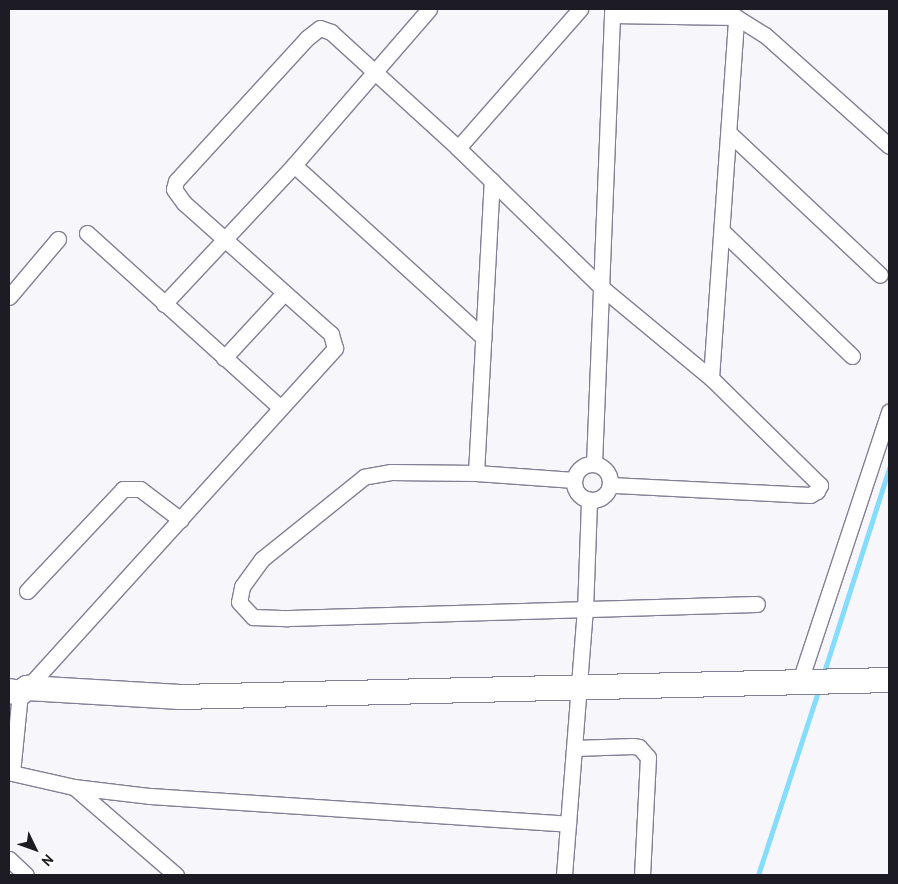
<!DOCTYPE html>
<style>
body{margin:0}
#map{position:relative;width:898px;height:884px;overflow:hidden;background:#f7f7fb;font-family:Overpass,sans-serif}
div>[style]{position:absolute}
.stream>*{height:5px;margin:-2.5px;padding:0 2.5px;transform-origin:2.5px;border-radius:2.5px;background:#85dcfb}
.roads{filter:drop-shadow(1px 0 #828094) drop-shadow(-1px 0 #828094) drop-shadow(0 1px #828094) drop-shadow(0 -1px #828094)}
.minor>*{height:15px;margin:-7.5px;padding:0 7.5px;transform-origin:7.5px;border-radius:7.5px;background:#fff}
.minor>.ring{margin:-7.5px;padding:0;box-sizing:content-box;background:none;border:15px solid #fff;border-radius:50%}
.primary>*{height:24px;margin:-12px;padding:0 12px;transform-origin:12px;border-radius:12px;background:#fff}
span{translate:-50% -50%;white-space:nowrap;text-align:center;line-height:1.15;-webkit-text-stroke:4px #fff;paint-order:stroke}
.frame{position:absolute;inset:0;border:10px solid #1d1c24;pointer-events:none}
.north{position:absolute;left:10px;top:824px;width:50px;height:50px;-webkit-text-stroke:4px #fff;paint-order:stroke;rotate:132deg;font-size:14px;font-weight:700;line-height:20px;text-align:center;color:#1d1c24}
.north::after{content:'';display:block;margin:auto;width:18px;height:22px;background:#1d1c24;clip-path:polygon(50% 0,100% 100%,50% 72%,0 100%)}
</style>
<div id="map">
<div class="stream">
<i style="left:823px;top:675px;width:217px;rotate:-72.3deg"></i>
<i style="left:758px;top:875px;width:197px;rotate:-71.9deg"></i>
</div>
<div class="roads">
<div class="minor">
<i style="left:612px;top:15px;width:124px;rotate:0.9deg"></i>
<i style="left:736px;top:17px;width:34px;rotate:32deg"></i>
<i style="left:765px;top:35px;width:166px;rotate:41.8deg"></i>
<i style="left:729px;top:133px;width:207px;rotate:43.2deg"></i>
<i style="left:458px;top:148px;width:185px;rotate:-48.7deg"></i>
<i style="left:294px;top:165px;width:256px;rotate:42.3deg"></i>
<i style="left:723px;top:232px;width:179px;rotate:43.9deg"></i>
<i style="left:87px;top:233px;width:261px;rotate:42.1deg"></i>
<i style="left:9px;top:297px;width:76px;rotate:-49.8deg"></i>
<i style="left:164px;top:304px;width:190px;rotate:-46.9deg"></i>
<i style="left:294px;top:165px;width:206px;rotate:-49.1deg"></i>
<i style="left:224px;top:358px;width:88px;rotate:-47.3deg"></i>
<i style="left:711px;top:378px;width:362px;rotate:-86deg"></i>
<i style="left:594px;top:464px;width:455px;rotate:-87.7deg"></i>
<i class="ring" style="left:574px;top:464px;width:21px;height:21px"></i>
<i style="left:476px;top:473px;width:293px;rotate:-86.9deg"></i>
<i style="left:574px;top:480px;width:98px;rotate:-175.9deg"></i>
<i style="left:476px;top:473px;width:85px;rotate:-179.3deg"></i>
<i style="left:391px;top:472px;width:27px;rotate:170deg"></i>
<i style="left:364px;top:477px;width:131px;rotate:141.2deg"></i>
<i style="left:262px;top:559px;width:34px;rotate:126deg"></i>
<i style="left:242px;top:587px;width:15px;rotate:101deg"></i>
<i style="left:239px;top:602px;width:21px;rotate:47deg"></i>
<i style="left:253px;top:617px;width:35px;rotate:2deg"></i>
<i style="left:288px;top:618px;width:469px;rotate:-1.7deg"></i>
<i style="left:27px;top:591px;width:140px;rotate:-46.7deg"></i>
<i style="left:123px;top:489px;width:17px"></i>
<i style="left:140px;top:489px;width:51px;rotate:37.1deg"></i>
<i style="left:799px;top:684px;width:287px;rotate:-71.7deg"></i>
<i style="left:27px;top:688px;width:459px;rotate:-47.8deg"></i>
<i style="left:335px;top:348px;width:15px;rotate:-106deg"></i>
<i style="left:331px;top:334px;width:197px;rotate:-138.3deg"></i>
<i style="left:184px;top:203px;width:17px;rotate:-126deg"></i>
<i style="left:174px;top:189px;width:8px;rotate:-76deg"></i>
<i style="left:176px;top:181px;width:194px;rotate:-47.5deg"></i>
<i style="left:307px;top:38px;width:16px;rotate:-38deg"></i>
<i style="left:320px;top:28px;width:12px;rotate:20deg"></i>
<i style="left:331px;top:32px;width:172px;rotate:42.4deg"></i>
<i style="left:458px;top:148px;width:199px;rotate:44.2deg"></i>
<i style="left:601px;top:287px;width:143px;rotate:39.6deg"></i>
<i style="left:711px;top:378px;width:153px;rotate:44.5deg"></i>
<i style="left:820px;top:485px;width:7px;rotate:117deg"></i>
<i style="left:817px;top:491px;width:8px;rotate:150deg"></i>
<i style="left:810px;top:495px;width:200px;rotate:-177.1deg"></i>
<i style="left:20px;top:693px;width:80px;rotate:95.7deg"></i>
<i style="left:12px;top:773px;width:64px;rotate:12.7deg"></i>
<i style="left:74px;top:787px;width:77px;rotate:6.8deg"></i>
<i style="left:150px;top:796px;width:419px;rotate:3.8deg"></i>
<i style="left:574px;top:748px;width:59px;rotate:-1.9deg"></i>
<i style="left:633px;top:746px;width:6px;rotate:9deg"></i>
<i style="left:639px;top:747px;width:13px;rotate:48deg"></i>
<i style="left:648px;top:757px;width:118px;rotate:92.9deg"></i>
<i style="left:74px;top:787px;width:135px;rotate:40.8deg"></i>
<i style="left:9px;top:859px;width:23px;rotate:43deg"></i>
<i style="left:564px;top:875px;width:265px;rotate:-85.5deg"></i>
<i style="left:585px;top:611px;width:111px;rotate:-87.9deg"></i>
</div>
<div class="primary">
<i style="left:9px;top:691px;width:11px;rotate:10deg"></i>
<i style="left:20px;top:693px;width:9px;rotate:-36deg"></i>
<i style="left:27px;top:688px;width:153px;rotate:3.4deg"></i>
<i style="left:180px;top:697px;width:709px;rotate:-1.37deg"></i>
</div>
</div>
<div class="frame"></div>
<div class="north">N</div>
</div>
